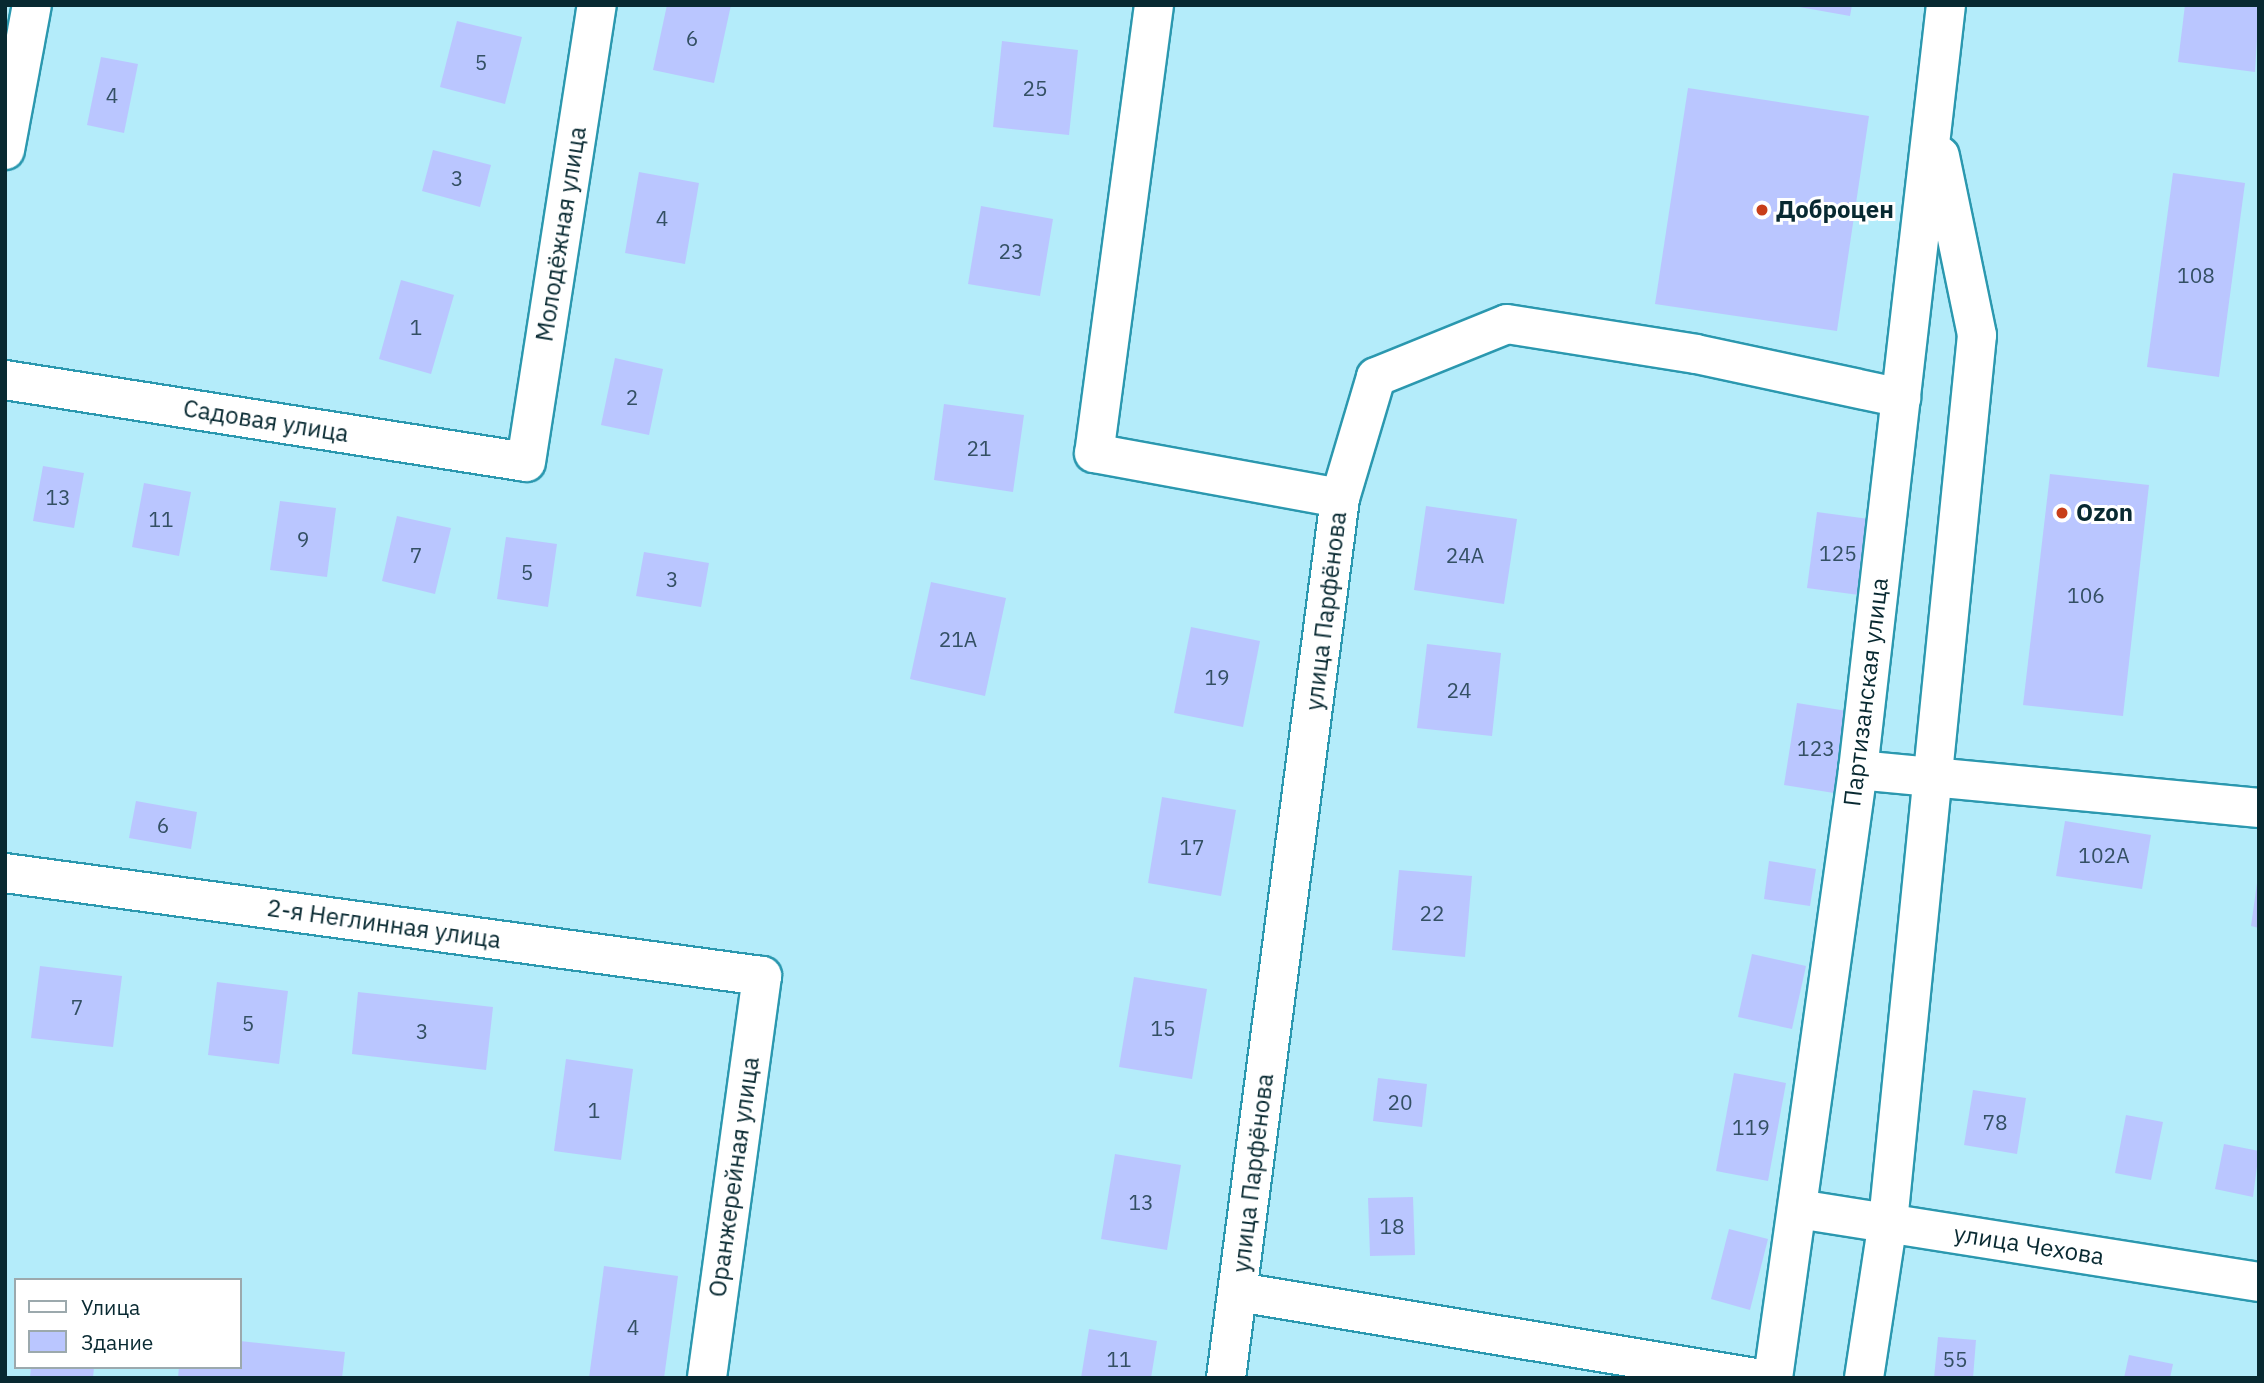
<!DOCTYPE html>
<meta charset="utf-8">
<style>
body{margin:0}
#map{position:relative;width:2264px;height:1383px;overflow:hidden;background:#b4ecfa;font-family:"IBM Plex Sans",sans-serif}
div>[style]{position:absolute}
.building>*{inset:0;background:#bac6ff}
.roads{filter:drop-shadow(2px 0 #2b98af) drop-shadow(-2px 0 #2b98af) drop-shadow(0 2px #2b98af) drop-shadow(0 -2px #2b98af)}
.minor>*{height:38px;margin:-19px;padding:0 19px;transform-origin:19px;border-radius:19px;background:#fff}
.dots>*{width:19px;height:19px;translate:-50% -50%;box-sizing:border-box;border:4px solid #fff;border-radius:50%}
span{translate:-50% -50%;white-space:nowrap;text-align:center;line-height:1.15;-webkit-text-stroke:6px #fff;paint-order:stroke}
.number-label{font-size:21px;color:#345064}
.number-label span{-webkit-text-stroke-width:0}
.poi-label{font-size:24px;color:#082931;font-weight:700}
.left{translate:0 -50%;text-align:left}
.street-label{font-size:24px;color:#082931}
.frame{position:absolute;inset:0;border:7px solid #082931;pointer-events:none}
.legend{position:absolute;left:14px;top:1278px;width:228px;height:91px;box-sizing:border-box;background:#fff;border:2px solid #9ca9ad;margin:0;padding:9px 12px;list-style:none;font-size:21px;color:#082931}
.legend li{display:flex;align-items:center;gap:14px;height:35px}
.legend b{width:35px;border:2px solid #9ca9ad}
</style>
<div id="map">
<div class="building">
<i style="clip-path:polygon(667px 5px,731px 5px,714px 83px,653px 70px)"></i>
<i style="clip-path:polygon(1788px 5px,1852px 5px,1850px 16px)"></i>
<i style="clip-path:polygon(2185px 5px,2259px 5px,2255px 72px,2178px 62px)"></i>
<i style="clip-path:polygon(457px 21px,522px 37px,505px 104px,440px 87px)"></i>
<i style="clip-path:polygon(1002px 41px,1078px 50px,1069px 135px,993px 127px)"></i>
<i style="clip-path:polygon(101px 57px,138px 64px,124px 133px,87px 125px)"></i>
<i style="clip-path:polygon(1688px 88px,1869px 116px,1837px 331px,1655px 304px)"></i>
<i style="clip-path:polygon(433px 150px,491px 165px,480px 207px,422px 191px)"></i>
<i style="clip-path:polygon(639px 172px,699px 183px,685px 264px,625px 253px)"></i>
<i style="clip-path:polygon(2173px 173px,2245px 183px,2219px 377px,2147px 367px)"></i>
<i style="clip-path:polygon(981px 206px,1053px 219px,1040px 296px,968px 284px)"></i>
<i style="clip-path:polygon(401px 280px,454px 295px,431px 374px,379px 359px)"></i>
<i style="clip-path:polygon(615px 358px,663px 369px,649px 435px,601px 425px)"></i>
<i style="clip-path:polygon(944px 404px,1024px 415px,1013px 492px,934px 480px)"></i>
<i style="clip-path:polygon(43px 466px,84px 473px,74px 528px,33px 521px)"></i>
<i style="clip-path:polygon(2050px 474px,2149px 485px,2123px 716px,2023px 705px)"></i>
<i style="clip-path:polygon(144px 483px,191px 492px,179px 556px,132px 547px)"></i>
<i style="clip-path:polygon(280px 501px,336px 508px,327px 577px,270px 570px)"></i>
<i style="clip-path:polygon(1426px 506px,1517px 519px,1504px 604px,1414px 590px)"></i>
<i style="clip-path:polygon(1817px 512px,1869px 519px,1859px 595px,1807px 588px)"></i>
<i style="clip-path:polygon(397px 516px,451px 528px,435px 594px,382px 581px)"></i>
<i style="clip-path:polygon(506px 537px,557px 544px,548px 607px,497px 599px)"></i>
<i style="clip-path:polygon(644px 552px,709px 563px,701px 607px,636px 596px)"></i>
<i style="clip-path:polygon(931px 582px,1006px 598px,985px 696px,910px 679px)"></i>
<i style="clip-path:polygon(1191px 627px,1260px 641px,1243px 727px,1174px 713px)"></i>
<i style="clip-path:polygon(1427px 644px,1501px 653px,1492px 736px,1417px 728px)"></i>
<i style="clip-path:polygon(1797px 703px,1847px 711px,1834px 793px,1784px 785px)"></i>
<i style="clip-path:polygon(1162px 797px,1236px 810px,1221px 896px,1148px 883px)"></i>
<i style="clip-path:polygon(136px 801px,197px 812px,191px 849px,129px 838px)"></i>
<i style="clip-path:polygon(2065px 821px,2151px 835px,2142px 889px,2056px 876px)"></i>
<i style="clip-path:polygon(1769px 861px,1816px 869px,1810px 906px,1764px 899px)"></i>
<i style="clip-path:polygon(1399px 870px,1472px 876px,1465px 957px,1392px 950px)"></i>
<i style="clip-path:polygon(2257px 883px,2259px 883px,2259px 928px,2251px 926px)"></i>
<i style="clip-path:polygon(1752px 954px,1806px 966px,1792px 1029px,1738px 1017px)"></i>
<i style="clip-path:polygon(40px 966px,122px 976px,113px 1047px,31px 1038px)"></i>
<i style="clip-path:polygon(1134px 977px,1207px 989px,1192px 1079px,1119px 1067px)"></i>
<i style="clip-path:polygon(217px 982px,288px 991px,279px 1064px,208px 1055px)"></i>
<i style="clip-path:polygon(358px 992px,493px 1007px,486px 1070px,352px 1054px)"></i>
<i style="clip-path:polygon(566px 1059px,633px 1069px,621px 1160px,554px 1151px)"></i>
<i style="clip-path:polygon(1734px 1073px,1786px 1083px,1768px 1181px,1716px 1171px)"></i>
<i style="clip-path:polygon(1378px 1078px,1427px 1084px,1422px 1127px,1373px 1121px)"></i>
<i style="clip-path:polygon(1973px 1090px,2026px 1098px,2017px 1154px,1964px 1145px)"></i>
<i style="clip-path:polygon(2126px 1115px,2163px 1122px,2151px 1180px,2115px 1173px)"></i>
<i style="clip-path:polygon(2224px 1144px,2259px 1151px,2253px 1197px,2215px 1189px)"></i>
<i style="clip-path:polygon(1115px 1154px,1181px 1165px,1167px 1250px,1101px 1239px)"></i>
<i style="clip-path:polygon(1413px 1197px,1415px 1255px,1370px 1256px,1368px 1198px)"></i>
<i style="clip-path:polygon(1729px 1229px,1768px 1239px,1750px 1310px,1711px 1299px)"></i>
<i style="clip-path:polygon(604px 1266px,678px 1276px,664px 1378px,589px 1378px)"></i>
<i style="clip-path:polygon(1089px 1329px,1157px 1341px,1151px 1378px,1081px 1378px)"></i>
<i style="clip-path:polygon(1938px 1337px,1976px 1340px,1973px 1378px,1934px 1378px)"></i>
<i style="clip-path:polygon(240px 1341px,345px 1352px,342px 1378px,178px 1378px,179px 1367px,240px 1367px)"></i>
<i style="clip-path:polygon(2129px 1355px,2173px 1364px,2170px 1378px,2124px 1378px)"></i>
<i style="clip-path:polygon(31px 1367px,94px 1367px,93px 1378px,30px 1378px)"></i>
</div>
<div class="roads">
<div class="minor">
<i style="left:1154px;top:5px;width:452px;rotate:97.6deg"></i>
<i style="left:1094px;top:453px;width:250px;rotate:10.4deg"></i>
<i style="left:1340px;top:498px;width:887px;rotate:97.38deg"></i>
<i style="left:5px;top:150px;width:147px;rotate:-79.5deg"></i>
<i style="left:5px;top:380px;width:527px;rotate:8.94deg"></i>
<i style="left:526px;top:462px;width:462px;rotate:-81.2deg"></i>
<i style="left:1340px;top:498px;width:126px;rotate:-73.4deg"></i>
<i style="left:1376px;top:377px;width:141px;rotate:-22deg"></i>
<i style="left:1507px;top:324px;width:191px;rotate:9deg"></i>
<i style="left:1696px;top:354px;width:210px;rotate:12.1deg"></i>
<i style="left:1858px;top:770px;width:403px;rotate:5.4deg"></i>
<i style="left:5px;top:873px;width:764px;rotate:7.75deg"></i>
<i style="left:762px;top:976px;width:406px;rotate:97.8deg"></i>
<i style="left:1798px;top:1209px;width:467px;rotate:9deg"></i>
<i style="left:1238px;top:1292px;width:525px;rotate:9.43deg"></i>
<i style="left:1773px;top:1378px;width:614px;rotate:-82.04deg"></i>
<i style="left:1858px;top:770px;width:770px;rotate:-83.44deg"></i>
<i style="left:1864px;top:1378px;width:158px;rotate:-81.3deg"></i>
<i style="left:1888px;top:1222px;width:891px;rotate:-84.27deg"></i>
<i style="left:1977px;top:335px;width:183px;rotate:-101.7deg"></i>
</div>
</div>
<div class="dots">
<i style="left:1762px;top:210px;background:#c83e19"></i>
<i style="left:2062px;top:513px;background:#c83e19"></i>
</div>
<div class="number-label">
<span style="left:692px;top:38px">6</span>
<span style="left:481px;top:62px">5</span>
<span style="left:1035px;top:88px">25</span>
<span style="left:112px;top:95px">4</span>
<span style="left:457px;top:178px">3</span>
<span style="left:662px;top:218px">4</span>
<span style="left:1011px;top:251px">23</span>
<span style="left:2196px;top:275px">108</span>
<span style="left:416px;top:327px">1</span>
<span style="left:632px;top:397px">2</span>
<span style="left:979px;top:448px">21</span>
<span style="left:58px;top:497px">13</span>
<span style="left:161px;top:519px">11</span>
<span style="left:303px;top:539px">9</span>
<span style="left:1838px;top:553px">125</span>
<span style="left:416px;top:555px">7</span>
<span style="left:1465px;top:555px">24А</span>
<span style="left:527px;top:572px">5</span>
<span style="left:672px;top:579px">3</span>
<span style="left:2086px;top:595px">106</span>
<span style="left:958px;top:639px">21А</span>
<span style="left:1217px;top:677px">19</span>
<span style="left:1459px;top:690px">24</span>
<span style="left:1816px;top:748px">123</span>
<span style="left:163px;top:825px">6</span>
<span style="left:1192px;top:847px">17</span>
<span style="left:2104px;top:855px">102А</span>
<span style="left:1432px;top:913px">22</span>
<span style="left:77px;top:1007px">7</span>
<span style="left:248px;top:1023px">5</span>
<span style="left:1163px;top:1028px">15</span>
<span style="left:422px;top:1031px">3</span>
<span style="left:1400px;top:1102px">20</span>
<span style="left:594px;top:1110px">1</span>
<span style="left:1995px;top:1122px">78</span>
<span style="left:1751px;top:1127px">119</span>
<span style="left:1141px;top:1202px">13</span>
<span style="left:1392px;top:1226px">18</span>
<span style="left:633px;top:1327px">4</span>
<span style="left:1119px;top:1359px">11</span>
<span style="left:1955px;top:1359px">55</span>
</div>
<div class="poi-label">
<span class="left" style="left:1776px;top:210px">Доброцен</span>
<span class="left" style="left:2076px;top:513px">Ozon</span>
</div>
<div class="street-label">
<span style="left:561px;top:234px;rotate:-81deg">Молодёжная улица</span>
<span style="left:266px;top:421px;rotate:9deg">Садовая улица</span>
<span style="left:1326px;top:611px;rotate:-83deg">улица Парфёнова</span>
<span style="left:1866px;top:692px;rotate:-83deg">Партизанская улица</span>
<span style="left:384px;top:924px;rotate:8deg">2-я Неглинная улица</span>
<span style="left:1253px;top:1173px;rotate:-83deg">улица Парфёнова</span>
<span style="left:734px;top:1177px;rotate:-82deg">Оранжерейная улица</span>
<span style="left:2029px;top:1245px;rotate:9deg">улица Чехова</span>
</div>
<div class="frame"></div>
<ul class="legend">
<li><b style="height:9px;background:#fff"></b>Улица</li>
<li><b style="height:19px;background:#bac6ff"></b>Здание</li>
</ul>
</div>
